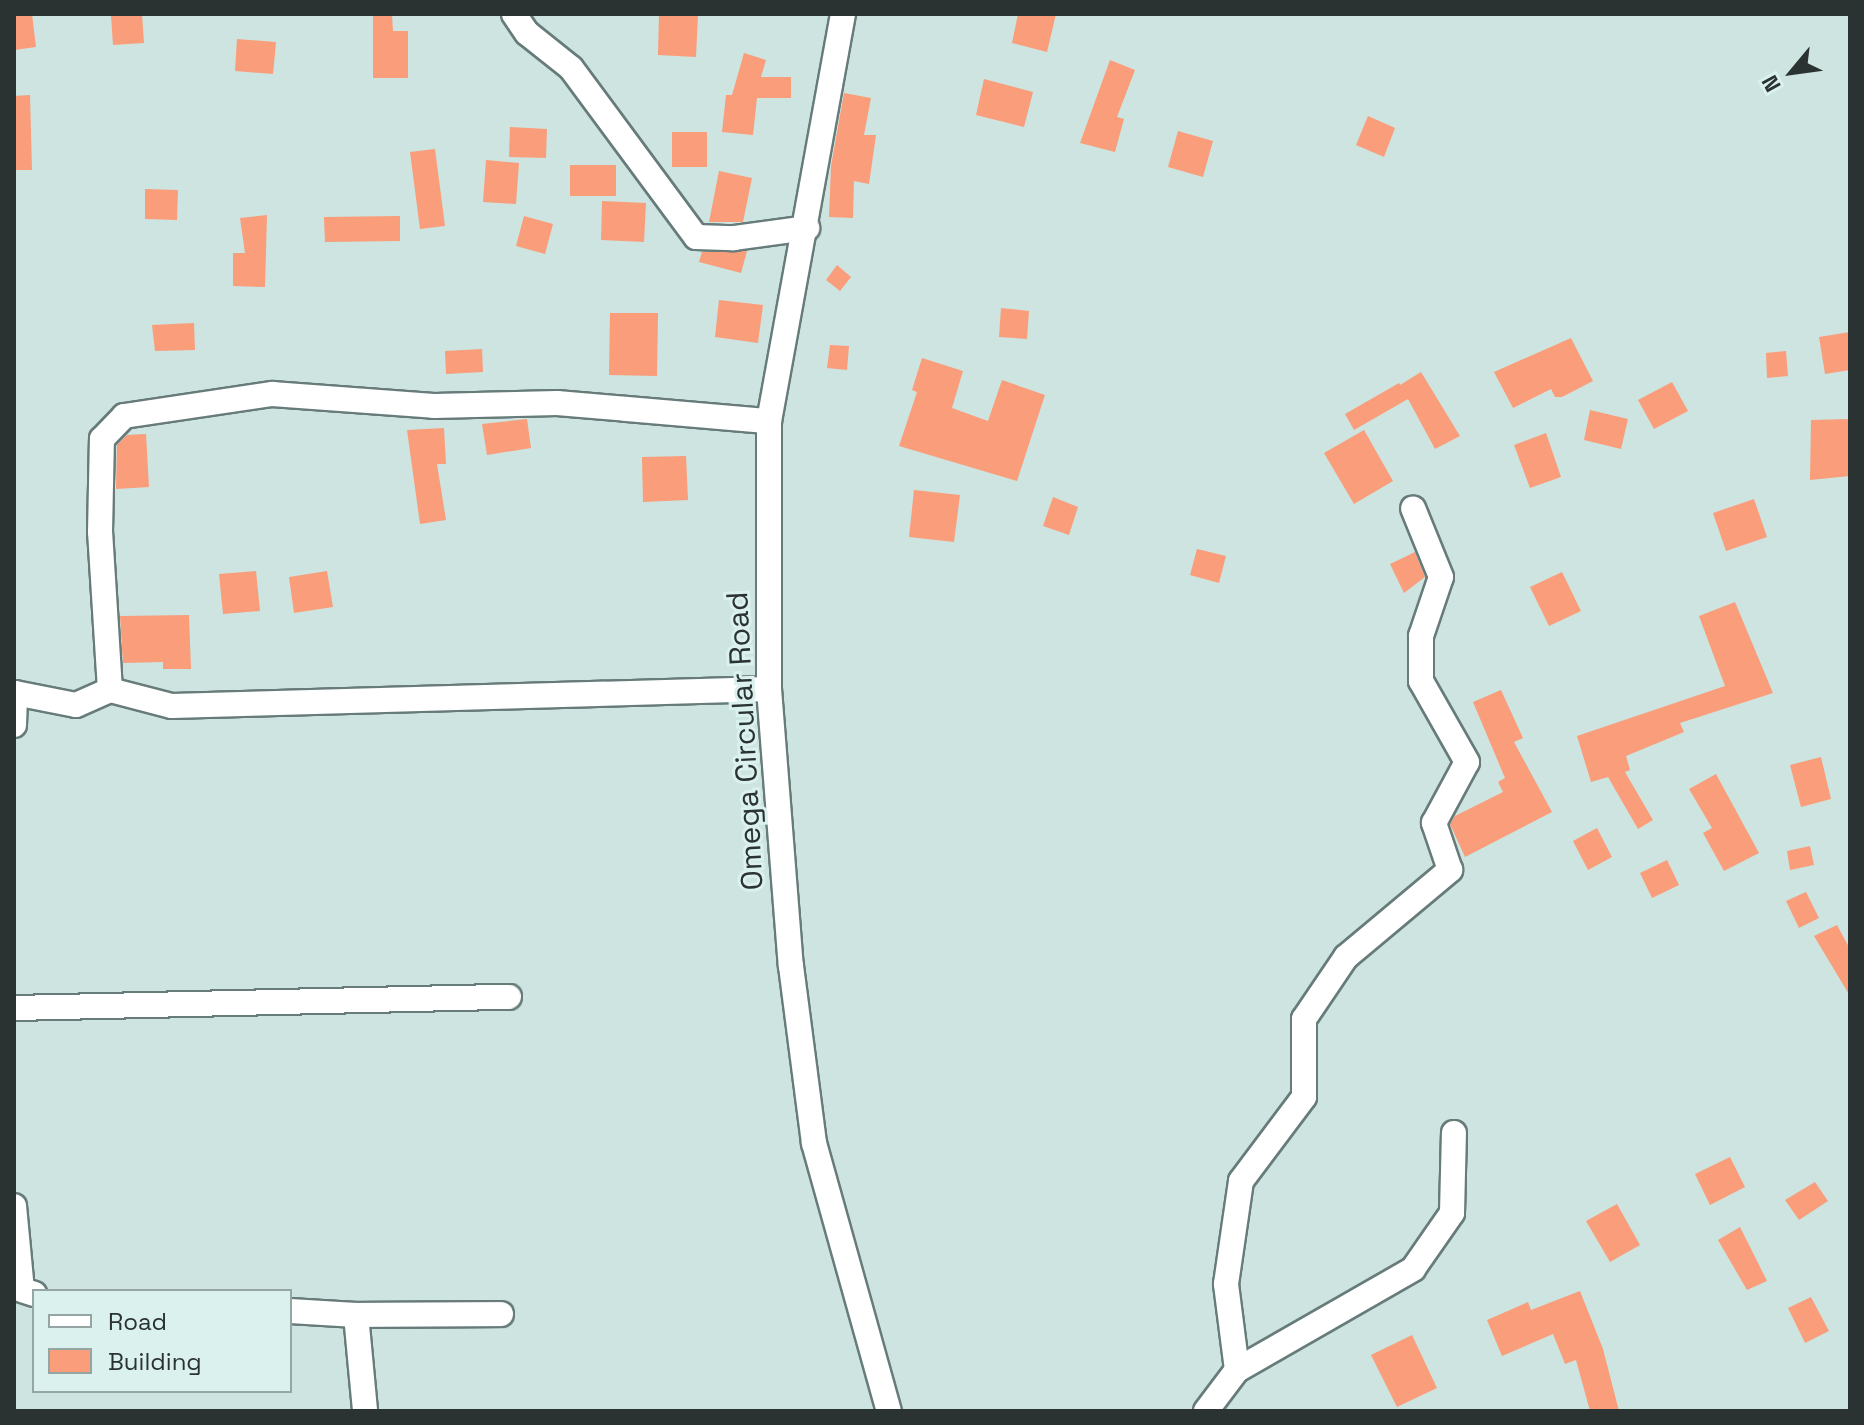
<!DOCTYPE html>
<style>
body{margin:0}
#map{position:relative;width:1864px;height:1425px;overflow:hidden;background:#cde4e1;font-family:"Space Grotesk",sans-serif}
div>[style]{position:absolute}
.building>*{inset:0;background:#fa9d7a}
.roads{filter:drop-shadow(2px 0 #677c7a) drop-shadow(-2px 0 #677c7a) drop-shadow(0 2px #677c7a) drop-shadow(0 -2px #677c7a)}
.minor>*{height:24px;margin:-12px;padding:0 12px;transform-origin:12px;border-radius:12px;background:#fff}
span{translate:-50% -50%;white-space:nowrap;text-align:center;line-height:1.15;-webkit-text-stroke:6px #daf1ee;paint-order:stroke}
.street-label{font-size:30px;color:#2a3332}
.frame{position:absolute;inset:0;border:16px solid #2a3332;pointer-events:none}
.legend{position:absolute;left:32px;top:1289px;width:260px;height:104px;box-sizing:border-box;background:#daf1ee;border:2px solid #94a5a3;margin:0;padding:10px 14px;list-style:none;font-size:24px;color:#2a3332}
.legend li{display:flex;align-items:center;gap:16px;height:40px}
.legend b{width:40px;border:2px solid #94a5a3}
.north{position:absolute;left:1752px;top:32px;width:80px;height:80px;-webkit-text-stroke:6px #daf1ee;paint-order:stroke;rotate:241deg;font-size:22px;font-weight:700;line-height:32px;text-align:center;color:#2a3332}
.north::after{content:'';display:block;margin:auto;width:28px;height:36px;background:#2a3332;clip-path:polygon(50% 0,100% 100%,50% 72%,0 100%)}
</style>
<div id="map">
<div class="building">
<i style="clip-path:polygon(14px 14px,32px 14px,36px 47px,14px 50px)"></i>
<i style="clip-path:polygon(142px 14px,144px 43px,113px 45px,111px 16px)"></i>
<i style="clip-path:polygon(373px 14px,392px 14px,393px 31px,408px 31px,408px 78px,373px 78px)"></i>
<i style="clip-path:polygon(659px 14px,698px 14px,696px 57px,658px 55px)"></i>
<i style="clip-path:polygon(1018px 14px,1056px 14px,1047px 52px,1012px 43px)"></i>
<i style="clip-path:polygon(237px 39px,276px 42px,273px 74px,235px 71px)"></i>
<i style="clip-path:polygon(744px 53px,766px 60px,761px 77px,791px 77px,791px 98px,757px 98px,753px 135px,722px 132px,726px 95px,732px 95px)"></i>
<i style="clip-path:polygon(1110px 60px,1135px 70px,1117px 117px,1124px 119px,1115px 152px,1080px 143px)"></i>
<i style="clip-path:polygon(984px 79px,1033px 92px,1024px 127px,976px 115px)"></i>
<i style="clip-path:polygon(844px 93px,871px 98px,864px 135px,876px 135px,869px 184px,854px 181px,853px 218px,829px 217px,831px 166px)"></i>
<i style="clip-path:polygon(30px 95px,32px 170px,14px 170px,14px 96px)"></i>
<i style="clip-path:polygon(1368px 116px,1395px 128px,1384px 157px,1356px 145px)"></i>
<i style="clip-path:polygon(510px 127px,547px 129px,546px 158px,509px 157px)"></i>
<i style="clip-path:polygon(1178px 131px,1213px 141px,1203px 177px,1168px 167px)"></i>
<i style="clip-path:polygon(672px 132px,707px 132px,707px 167px,672px 167px)"></i>
<i style="clip-path:polygon(435px 149px,445px 226px,420px 229px,410px 152px)"></i>
<i style="clip-path:polygon(486px 160px,519px 163px,516px 204px,483px 202px)"></i>
<i style="clip-path:polygon(570px 165px,616px 165px,616px 196px,570px 196px)"></i>
<i style="clip-path:polygon(719px 171px,752px 178px,743px 222px,709px 222px)"></i>
<i style="clip-path:polygon(145px 189px,178px 190px,177px 220px,145px 219px)"></i>
<i style="clip-path:polygon(602px 201px,646px 203px,644px 242px,601px 240px)"></i>
<i style="clip-path:polygon(267px 215px,265px 287px,233px 286px,233px 253px,245px 253px,240px 218px)"></i>
<i style="clip-path:polygon(400px 216px,400px 241px,325px 242px,324px 217px)"></i>
<i style="clip-path:polygon(524px 216px,553px 224px,545px 254px,516px 246px)"></i>
<i style="clip-path:polygon(747px 251px,741px 273px,699px 262px,702px 252px)"></i>
<i style="clip-path:polygon(837px 265px,851px 277px,840px 291px,826px 280px)"></i>
<i style="clip-path:polygon(719px 300px,763px 305px,758px 343px,715px 337px)"></i>
<i style="clip-path:polygon(1001px 308px,1029px 311px,1027px 339px,999px 337px)"></i>
<i style="clip-path:polygon(610px 313px,658px 313px,657px 376px,609px 375px)"></i>
<i style="clip-path:polygon(194px 323px,195px 350px,155px 351px,152px 325px)"></i>
<i style="clip-path:polygon(1850px 332px,1850px 370px,1825px 374px,1819px 337px)"></i>
<i style="clip-path:polygon(1571px 338px,1593px 381px,1562px 397px,1555px 397px,1551px 389px,1513px 408px,1494px 372px)"></i>
<i style="clip-path:polygon(830px 345px,849px 346px,847px 370px,827px 368px)"></i>
<i style="clip-path:polygon(482px 349px,483px 372px,446px 374px,445px 351px)"></i>
<i style="clip-path:polygon(1786px 351px,1788px 376px,1767px 378px,1766px 353px)"></i>
<i style="clip-path:polygon(922px 358px,963px 371px,952px 408px,988px 421px,1002px 380px,1045px 395px,1017px 481px,899px 446px,917px 392px,912px 390px)"></i>
<i style="clip-path:polygon(1421px 372px,1460px 436px,1435px 449px,1408px 399px,1354px 430px,1345px 414px,1399px 383px,1403px 390px,1400px 385px)"></i>
<i style="clip-path:polygon(1672px 382px,1688px 411px,1654px 429px,1638px 400px)"></i>
<i style="clip-path:polygon(1590px 410px,1628px 419px,1621px 449px,1584px 440px)"></i>
<i style="clip-path:polygon(527px 419px,531px 448px,487px 455px,482px 424px)"></i>
<i style="clip-path:polygon(1850px 419px,1850px 476px,1810px 480px,1811px 420px)"></i>
<i style="clip-path:polygon(444px 428px,446px 464px,437px 464px,446px 520px,420px 524px,407px 430px)"></i>
<i style="clip-path:polygon(1364px 430px,1393px 481px,1354px 504px,1324px 453px)"></i>
<i style="clip-path:polygon(1546px 433px,1561px 477px,1530px 488px,1514px 445px)"></i>
<i style="clip-path:polygon(146px 434px,149px 487px,116px 489px,117px 445px,127px 435px)"></i>
<i style="clip-path:polygon(686px 456px,688px 500px,643px 502px,642px 457px)"></i>
<i style="clip-path:polygon(914px 490px,960px 495px,954px 542px,909px 537px)"></i>
<i style="clip-path:polygon(1053px 497px,1078px 507px,1069px 535px,1043px 526px)"></i>
<i style="clip-path:polygon(1754px 499px,1767px 537px,1726px 551px,1713px 513px)"></i>
<i style="clip-path:polygon(1197px 549px,1226px 556px,1219px 583px,1190px 575px)"></i>
<i style="clip-path:polygon(1415px 552px,1425px 577px,1404px 593px,1390px 564px)"></i>
<i style="clip-path:polygon(256px 571px,260px 611px,223px 614px,219px 574px)"></i>
<i style="clip-path:polygon(327px 571px,333px 607px,294px 613px,289px 577px)"></i>
<i style="clip-path:polygon(1562px 572px,1581px 611px,1549px 626px,1530px 587px)"></i>
<i style="clip-path:polygon(1735px 602px,1773px 693px,1680px 723px,1684px 732px,1626px 756px,1630px 770px,1625px 772px,1653px 820px,1638px 829px,1608px 777px,1591px 782px,1577px 736px,1725px 686px,1699px 616px)"></i>
<i style="clip-path:polygon(189px 615px,191px 669px,163px 669px,163px 662px,123px 663px,120px 616px)"></i>
<i style="clip-path:polygon(1501px 690px,1523px 738px,1514px 742px,1552px 812px,1465px 857px,1450px 824px,1455px 816px,1503px 792px,1498px 782px,1505px 778px,1473px 702px)"></i>
<i style="clip-path:polygon(1821px 757px,1831px 799px,1801px 807px,1790px 765px)"></i>
<i style="clip-path:polygon(1716px 774px,1759px 853px,1724px 871px,1703px 833px,1712px 828px,1689px 789px)"></i>
<i style="clip-path:polygon(1597px 828px,1612px 857px,1588px 870px,1573px 841px)"></i>
<i style="clip-path:polygon(1810px 846px,1814px 865px,1790px 870px,1787px 851px)"></i>
<i style="clip-path:polygon(1667px 860px,1679px 885px,1652px 898px,1640px 873px)"></i>
<i style="clip-path:polygon(1806px 892px,1819px 918px,1799px 928px,1786px 901px)"></i>
<i style="clip-path:polygon(1837px 925px,1850px 949px,1850px 996px,1814px 936px)"></i>
<i style="clip-path:polygon(1730px 1157px,1745px 1187px,1710px 1205px,1695px 1174px)"></i>
<i style="clip-path:polygon(1815px 1182px,1828px 1201px,1799px 1220px,1785px 1200px)"></i>
<i style="clip-path:polygon(1617px 1204px,1640px 1245px,1610px 1262px,1586px 1221px)"></i>
<i style="clip-path:polygon(1740px 1227px,1767px 1281px,1747px 1290px,1718px 1240px)"></i>
<i style="clip-path:polygon(1580px 1291px,1603px 1349px,1619px 1411px,1590px 1411px,1576px 1360px,1565px 1364px,1553px 1334px,1502px 1356px,1487px 1320px,1528px 1302px,1531px 1310px)"></i>
<i style="clip-path:polygon(1811px 1297px,1829px 1331px,1805px 1343px,1788px 1308px)"></i>
<i style="clip-path:polygon(1412px 1335px,1437px 1388px,1397px 1407px,1371px 1355px)"></i>
</div>
<div class="roads">
<div class="minor">
<i style="left:514px;top:14px;width:23px;rotate:56deg"></i>
<i style="left:527px;top:33px;width:56px;rotate:38.5deg"></i>
<i style="left:571px;top:68px;width:210px;rotate:53.5deg"></i>
<i style="left:696px;top:237px;width:38px;rotate:2deg"></i>
<i style="left:734px;top:238px;width:74px;rotate:-7.8deg"></i>
<i style="left:843px;top:14px;width:414px;rotate:100.3deg"></i>
<i style="left:769px;top:421px;width:268px;rotate:90deg"></i>
<i style="left:769px;top:689px;width:278px;rotate:85.5deg"></i>
<i style="left:791px;top:966px;width:178px;rotate:82.6deg"></i>
<i style="left:814px;top:1143px;width:278px;rotate:74.4deg"></i>
<i style="left:110px;top:690px;width:64px;rotate:14.5deg"></i>
<i style="left:172px;top:706px;width:597px;rotate:-1.63deg"></i>
<i style="left:14px;top:725px;width:32px;rotate:-88deg"></i>
<i style="left:15px;top:693px;width:62px;rotate:11.1deg"></i>
<i style="left:76px;top:705px;width:37px;rotate:-24deg"></i>
<i style="left:110px;top:690px;width:158px;rotate:-93.6deg"></i>
<i style="left:100px;top:532px;width:93px;rotate:-88.8deg"></i>
<i style="left:102px;top:439px;width:32px;rotate:-46deg"></i>
<i style="left:124px;top:416px;width:150px;rotate:-8.5deg"></i>
<i style="left:272px;top:394px;width:162px;rotate:4.2deg"></i>
<i style="left:434px;top:406px;width:123px;rotate:-1.4deg"></i>
<i style="left:557px;top:403px;width:213px;rotate:4.9deg"></i>
<i style="left:14px;top:1008px;width:495px;rotate:-1.3deg"></i>
<i style="left:14px;top:1206px;width:84px;rotate:84.6deg"></i>
<i style="left:22px;top:1290px;width:13px;rotate:18deg"></i>
<i style="left:290px;top:1311px;width:66px;rotate:3.5deg"></i>
<i style="left:356px;top:1315px;width:96px;rotate:84.6deg"></i>
<i style="left:356px;top:1315px;width:145px;rotate:-0.4deg"></i>
<i style="left:1237px;top:1370px;width:87px;rotate:-97.3deg"></i>
<i style="left:1226px;top:1284px;width:104px;rotate:-81.7deg"></i>
<i style="left:1241px;top:1181px;width:105px;rotate:-53.1deg"></i>
<i style="left:1304px;top:1097px;width:78px;rotate:-90deg"></i>
<i style="left:1304px;top:1019px;width:75px;rotate:-55.9deg"></i>
<i style="left:1346px;top:957px;width:136px;rotate:-39.9deg"></i>
<i style="left:1450px;top:870px;width:50px;rotate:-108.8deg"></i>
<i style="left:1434px;top:823px;width:69px;rotate:-61.6deg"></i>
<i style="left:1467px;top:762px;width:93px;rotate:-119.6deg"></i>
<i style="left:1421px;top:681px;width:45px;rotate:-90deg"></i>
<i style="left:1421px;top:636px;width:62px;rotate:-71.3deg"></i>
<i style="left:1441px;top:577px;width:74px;rotate:-112.1deg"></i>
<i style="left:1206px;top:1411px;width:51px;rotate:-52.9deg"></i>
<i style="left:1237px;top:1370px;width:203px;rotate:-29.8deg"></i>
<i style="left:1413px;top:1269px;width:68px;rotate:-55.1deg"></i>
<i style="left:1452px;top:1213px;width:80px;rotate:-88.6deg"></i>
</div>
</div>
<div class="street-label">
<span style="left:745px;top:741px;rotate:-93deg">Omega Circular Road</span>
</div>
<div class="frame"></div>
<ul class="legend">
<li><b style="height:10px;background:#fff"></b>Road</li>
<li><b style="height:22px;background:#fa9d7a"></b>Building</li>
</ul>
<div class="north">N</div>
</div>
